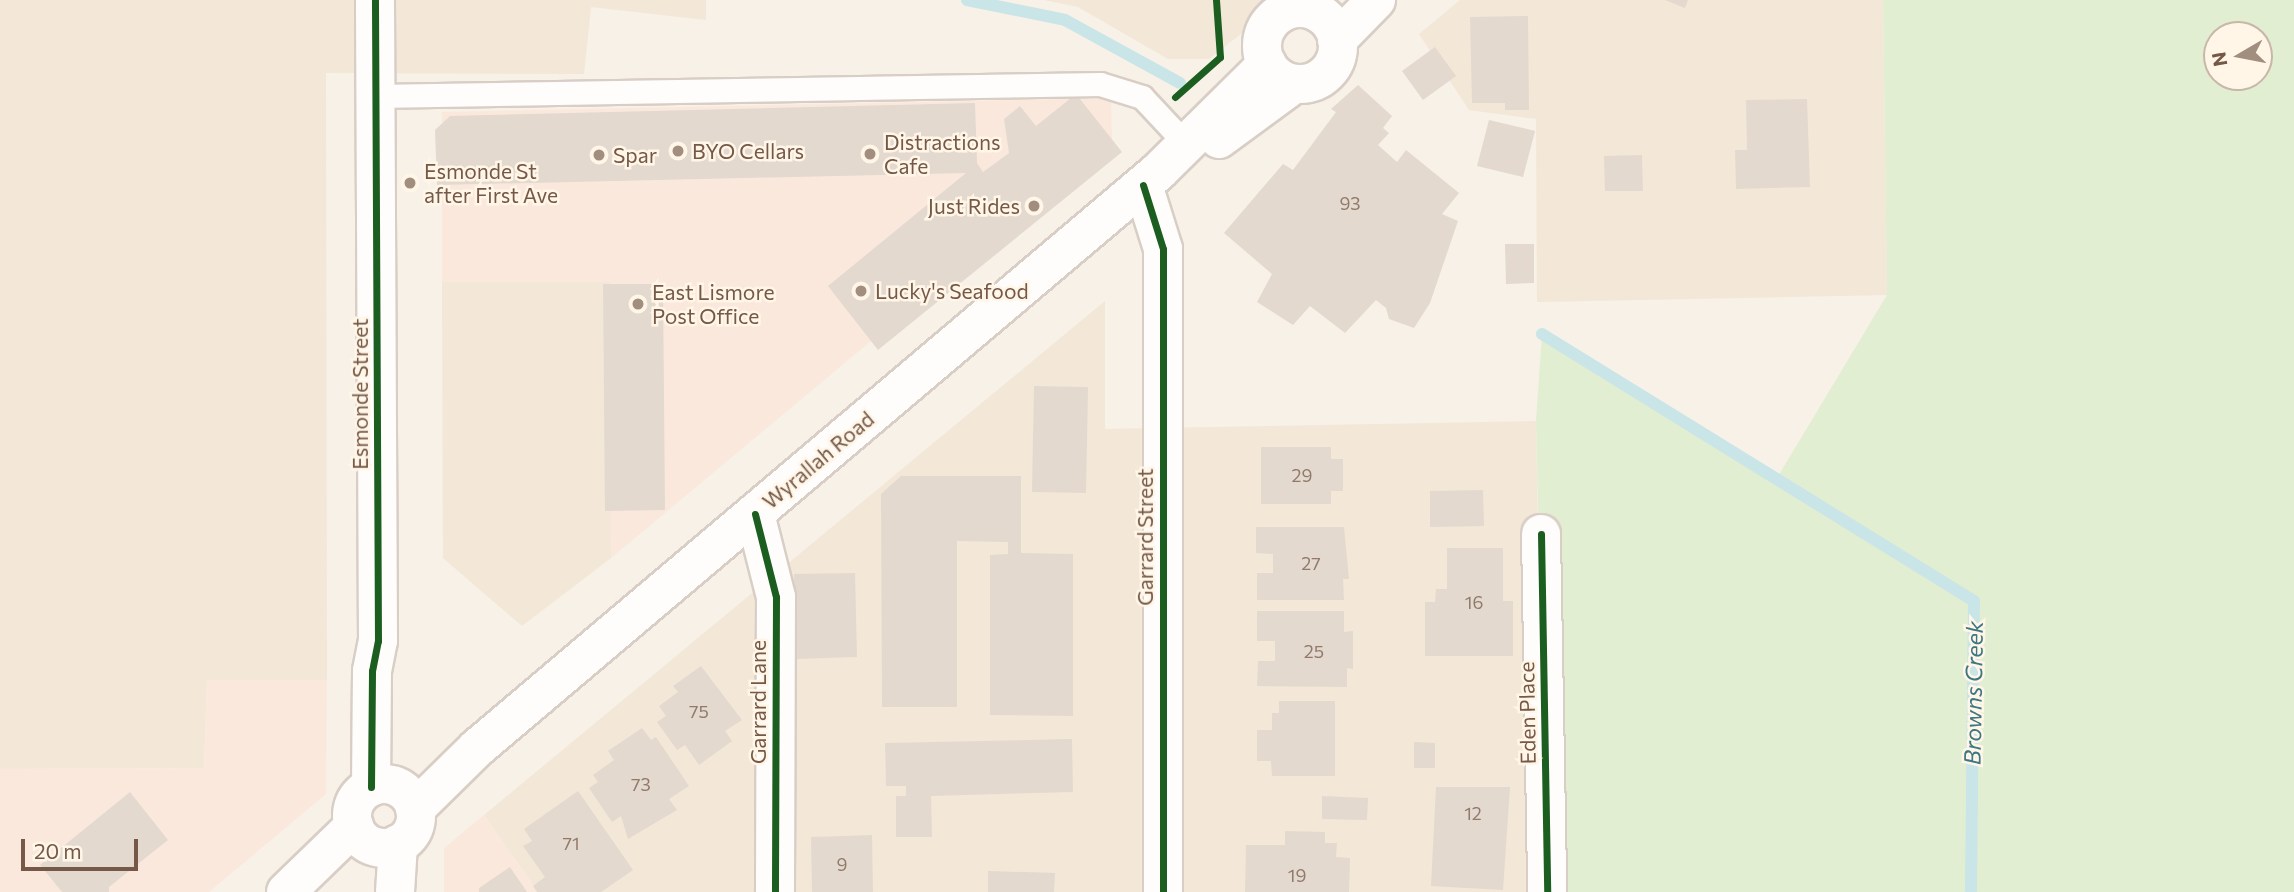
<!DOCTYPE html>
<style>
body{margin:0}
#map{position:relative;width:2294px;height:892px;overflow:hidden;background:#f7f1e7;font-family:Commissioner,sans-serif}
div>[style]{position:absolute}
.residential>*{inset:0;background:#f3e7d7}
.commercial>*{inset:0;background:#fbe8dd}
.green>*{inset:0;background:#e2eed1}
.stream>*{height:12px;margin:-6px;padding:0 6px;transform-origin:6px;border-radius:6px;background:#c9e5e7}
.building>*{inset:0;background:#e3d9cf}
.roads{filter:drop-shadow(2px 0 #d8cec6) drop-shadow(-2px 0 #d8cec6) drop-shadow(0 2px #d8cec6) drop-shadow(0 -2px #d8cec6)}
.lane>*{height:23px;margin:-11.5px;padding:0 11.5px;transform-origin:11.5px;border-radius:11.5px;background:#fefdfb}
.street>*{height:38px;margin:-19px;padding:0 19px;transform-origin:19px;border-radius:19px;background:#fefdfb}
.secondary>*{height:38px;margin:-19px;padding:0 19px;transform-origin:19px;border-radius:19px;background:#fefdfb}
.secondary>.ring{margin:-19px;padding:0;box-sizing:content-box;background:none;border:38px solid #fefdfb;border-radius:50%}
.cycleway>*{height:7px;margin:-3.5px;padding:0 3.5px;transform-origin:3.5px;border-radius:3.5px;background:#1b5e20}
.dots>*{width:19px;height:19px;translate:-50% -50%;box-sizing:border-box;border:4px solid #fff6e8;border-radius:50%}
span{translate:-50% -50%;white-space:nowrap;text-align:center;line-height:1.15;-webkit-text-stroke:5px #fff6e8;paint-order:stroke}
.number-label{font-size:18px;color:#927a6b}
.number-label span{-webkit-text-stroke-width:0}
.poi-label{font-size:21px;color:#755847}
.left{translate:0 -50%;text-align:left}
.right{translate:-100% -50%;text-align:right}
.street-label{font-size:21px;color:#755847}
.water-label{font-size:23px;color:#3d7783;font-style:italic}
.north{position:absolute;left:2203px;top:21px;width:70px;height:70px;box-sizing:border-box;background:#fff6e8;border:2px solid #c8b7a8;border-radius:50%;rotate:260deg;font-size:19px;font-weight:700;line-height:28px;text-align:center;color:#755847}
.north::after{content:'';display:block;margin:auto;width:24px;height:32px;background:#a28e7f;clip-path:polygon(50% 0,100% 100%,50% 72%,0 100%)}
.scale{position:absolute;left:21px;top:839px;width:117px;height:32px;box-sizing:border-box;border:4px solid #755847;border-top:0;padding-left:9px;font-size:21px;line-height:24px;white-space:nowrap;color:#755847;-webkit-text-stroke:5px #fff6e8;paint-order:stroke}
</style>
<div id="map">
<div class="residential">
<i style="clip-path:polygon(0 0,706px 0,706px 20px,591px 7px,584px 74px,326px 73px,327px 680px,207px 680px,204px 768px,0 769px)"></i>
<i style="clip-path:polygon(1044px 0,1284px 0,1209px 59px,1168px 59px,1078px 7px)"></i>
<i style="clip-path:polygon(1460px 0,1883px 0,1887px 295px,1537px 302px,1536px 119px,1469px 110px,1419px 34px)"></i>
<i style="clip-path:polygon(442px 282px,610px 282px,611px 558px,522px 626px,443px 558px)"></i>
<i style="clip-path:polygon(1105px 301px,1105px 429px,1536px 421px,1545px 892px,538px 892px,484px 815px)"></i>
</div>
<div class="commercial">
<i style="clip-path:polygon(1111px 98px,1112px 140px,611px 558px,610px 282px,442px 282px,442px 112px)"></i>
<i style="clip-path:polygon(207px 680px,327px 680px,326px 794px,209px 892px,0 892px,0 769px,204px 768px)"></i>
<i style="clip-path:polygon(484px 815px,538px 892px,444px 892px,444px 848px)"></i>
</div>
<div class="green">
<i style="clip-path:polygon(evenodd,1883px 0,2294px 0,2294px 892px,1547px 892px,1536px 421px,1542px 334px,1777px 478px,1887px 295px,1883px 0,2217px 35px,2259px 35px,2259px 77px,2217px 77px,2217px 35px)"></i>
</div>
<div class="stream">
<i style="left:967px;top:0;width:100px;rotate:11.5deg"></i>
<i style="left:1065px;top:20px;width:131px;rotate:28.7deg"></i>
<i style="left:1542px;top:334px;width:508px;rotate:31.72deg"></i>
<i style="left:1974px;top:601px;width:291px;rotate:90.6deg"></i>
</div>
<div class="building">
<i style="clip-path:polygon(1665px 0,1688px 0,1685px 8px)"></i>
<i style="clip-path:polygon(1528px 16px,1529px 110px,1505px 110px,1505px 103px,1472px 103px,1470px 17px)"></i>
<i style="clip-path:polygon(1435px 47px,1456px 76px,1423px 100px,1402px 71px)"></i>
<i style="clip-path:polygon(1358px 85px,1392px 116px,1383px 128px,1389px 133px,1378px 145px,1397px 162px,1406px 150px,1459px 193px,1442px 214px,1458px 221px,1430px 303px,1414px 328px,1389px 319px,1386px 308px,1376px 300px,1345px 333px,1310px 306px,1293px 325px,1257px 302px,1272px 274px,1224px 233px,1283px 164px,1293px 170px,1336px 112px,1331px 109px)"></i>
<i style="clip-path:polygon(1076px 94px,1122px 152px,878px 350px,828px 286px,966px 173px,437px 185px,435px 130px,450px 116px,975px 103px,977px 163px,983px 172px,1009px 153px,1004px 119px,1020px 106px,1036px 126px)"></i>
<i style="clip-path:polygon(1807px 99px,1810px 187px,1736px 189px,1735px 150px,1747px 150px,1746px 100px)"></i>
<i style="clip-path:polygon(1489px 120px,1535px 131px,1523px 177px,1477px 166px)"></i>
<i style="clip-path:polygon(1642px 155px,1643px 191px,1605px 191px,1604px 156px)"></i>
<i style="clip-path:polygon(1505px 244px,1534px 244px,1534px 283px,1506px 284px)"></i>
<i style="clip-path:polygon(603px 284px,663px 284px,665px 510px,605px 511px)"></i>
<i style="clip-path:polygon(1034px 386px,1088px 387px,1086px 493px,1032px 492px)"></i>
<i style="clip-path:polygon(1261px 447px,1331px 447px,1331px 459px,1343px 459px,1343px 491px,1331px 491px,1331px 504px,1261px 504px)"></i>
<i style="clip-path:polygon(901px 476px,1021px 476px,1021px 553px,1073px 554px,1073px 716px,990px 715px,990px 555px,1008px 554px,1008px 542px,957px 541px,957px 707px,882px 707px,881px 494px)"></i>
<i style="clip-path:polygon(1483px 490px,1484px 526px,1430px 527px,1430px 491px)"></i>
<i style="clip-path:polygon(1256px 527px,1344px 527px,1349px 579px,1343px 579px,1344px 600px,1257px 600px,1257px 573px,1273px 573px,1273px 554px,1256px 553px)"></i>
<i style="clip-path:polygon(1447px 548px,1503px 548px,1503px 601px,1513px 601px,1513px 656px,1425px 656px,1425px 602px,1435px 602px,1436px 589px,1447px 589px)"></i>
<i style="clip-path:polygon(855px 573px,857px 657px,796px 659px,794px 574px)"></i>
<i style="clip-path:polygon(1257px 611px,1344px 611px,1344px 632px,1353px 631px,1353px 669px,1347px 668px,1347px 687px,1257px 686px,1258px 661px,1275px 661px,1275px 641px,1257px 641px)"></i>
<i style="clip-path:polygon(701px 666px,742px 720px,725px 731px,732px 741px,699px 765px,685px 745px,677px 750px,657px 722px,666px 716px,659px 706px,678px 692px,673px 686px)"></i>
<i style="clip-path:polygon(1279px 701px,1335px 701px,1335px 776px,1272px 776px,1271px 761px,1257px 761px,1257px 730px,1272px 730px,1272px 713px,1279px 713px)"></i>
<i style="clip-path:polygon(642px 728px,651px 740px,656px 737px,689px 786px,669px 799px,677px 810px,628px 839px,621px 816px,612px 822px,589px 788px,598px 782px,593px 775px,614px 760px,608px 751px)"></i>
<i style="clip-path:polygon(1072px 739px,1073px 792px,931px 796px,932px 837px,896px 837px,896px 796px,906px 796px,906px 786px,886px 786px,885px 743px)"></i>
<i style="clip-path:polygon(1414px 742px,1435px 743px,1435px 768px,1414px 768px)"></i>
<i style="clip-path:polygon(1436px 787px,1510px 787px,1503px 890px,1431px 886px)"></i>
<i style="clip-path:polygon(578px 791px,633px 870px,601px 892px,537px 892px,533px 886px,545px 877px,523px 846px,532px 841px,524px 829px)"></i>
<i style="clip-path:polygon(130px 792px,168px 840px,109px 887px,109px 892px,62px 892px,40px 865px)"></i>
<i style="clip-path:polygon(1322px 796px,1368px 798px,1367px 820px,1322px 819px)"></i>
<i style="clip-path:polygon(1285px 831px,1325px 832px,1325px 843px,1337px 843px,1336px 857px,1350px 858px,1349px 892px,1245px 892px,1246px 845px,1285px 845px)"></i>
<i style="clip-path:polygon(872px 835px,873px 892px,812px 892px,811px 837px)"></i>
<i style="clip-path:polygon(510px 867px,527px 892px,479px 892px,479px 888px)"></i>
<i style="clip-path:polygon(988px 871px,1055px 873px,1054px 892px,988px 892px)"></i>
</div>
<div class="roads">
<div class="lane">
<i style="left:375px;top:96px;width:725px;rotate:-0.95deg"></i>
<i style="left:1100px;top:84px;width:44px;rotate:17.2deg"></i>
<i style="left:1142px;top:97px;width:63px;rotate:46.9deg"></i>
</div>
<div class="street">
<i style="left:1143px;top:185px;width:67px;rotate:72.6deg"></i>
<i style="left:1163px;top:249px;width:643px;rotate:90deg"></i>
<i style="left:755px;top:514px;width:86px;rotate:75.8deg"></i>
<i style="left:776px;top:597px;width:295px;rotate:90.2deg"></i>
<i style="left:1541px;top:534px;width:358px;rotate:89deg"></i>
<i style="left:371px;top:787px;width:116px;rotate:-89.5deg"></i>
<i style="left:372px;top:671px;width:31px;rotate:-79deg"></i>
<i style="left:378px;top:641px;width:641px;rotate:-90.27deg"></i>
<i style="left:395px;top:892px;width:48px;rotate:-86.4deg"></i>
</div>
<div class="secondary">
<i class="ring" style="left:1262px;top:8px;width:38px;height:38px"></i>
<i style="left:1337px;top:40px;width:56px;rotate:-45.7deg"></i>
<i style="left:1219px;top:139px;width:93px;rotate:-36.3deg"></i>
<i class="ring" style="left:352px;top:784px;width:26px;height:26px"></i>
<i style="left:415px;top:809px;width:87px;rotate:-44.5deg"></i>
<i style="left:477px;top:748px;width:893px;rotate:-40.23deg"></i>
<i style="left:1159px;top:171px;width:152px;rotate:-44.7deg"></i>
<i style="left:286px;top:892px;width:95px;rotate:-44.1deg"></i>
</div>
</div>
<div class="cycleway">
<i style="left:1175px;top:97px;width:60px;rotate:-41.6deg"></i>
<i style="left:1220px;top:57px;width:57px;rotate:-94deg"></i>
<i style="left:1143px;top:185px;width:67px;rotate:72.6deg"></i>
<i style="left:1163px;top:249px;width:643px;rotate:90deg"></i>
<i style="left:755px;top:514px;width:86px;rotate:75.8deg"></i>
<i style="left:776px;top:597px;width:295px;rotate:90.2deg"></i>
<i style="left:1541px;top:534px;width:358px;rotate:89deg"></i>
<i style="left:371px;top:787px;width:116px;rotate:-89.5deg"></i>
<i style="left:372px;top:671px;width:31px;rotate:-79deg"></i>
<i style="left:378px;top:641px;width:641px;rotate:-90.27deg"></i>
</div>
<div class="dots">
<i style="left:678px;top:151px;background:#a28e7f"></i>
<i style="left:870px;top:154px;background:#a28e7f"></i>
<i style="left:599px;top:155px;background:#a28e7f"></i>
<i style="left:410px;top:183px;background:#a28e7f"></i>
<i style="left:1034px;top:206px;background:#a28e7f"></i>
<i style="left:861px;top:291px;background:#a28e7f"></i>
<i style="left:638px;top:304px;background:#a28e7f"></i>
</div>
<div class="number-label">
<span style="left:1350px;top:203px">93</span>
<span style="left:1302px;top:475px">29</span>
<span style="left:1311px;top:563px">27</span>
<span style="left:1474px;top:602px">16</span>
<span style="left:1314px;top:651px">25</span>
<span style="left:699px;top:711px">75</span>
<span style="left:641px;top:784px">73</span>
<span style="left:1473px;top:813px">12</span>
<span style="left:571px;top:843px">71</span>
<span style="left:842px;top:864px">9</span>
<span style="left:1297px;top:875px">19</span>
</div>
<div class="poi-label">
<span class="left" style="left:884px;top:154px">Distractions<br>Cafe</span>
<span class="left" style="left:692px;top:151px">BYO Cellars</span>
<span class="left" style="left:613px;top:155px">Spar</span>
<span class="left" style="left:424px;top:183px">Esmonde St<br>after First Ave</span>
<span class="right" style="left:1020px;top:206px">Just Rides</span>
<span class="left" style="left:875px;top:291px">Lucky's Seafood</span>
<span class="left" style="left:652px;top:304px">East Lismore<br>Post Office</span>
</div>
<div class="street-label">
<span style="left:360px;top:394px;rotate:-90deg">Esmonde Street</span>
<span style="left:818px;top:460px;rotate:-40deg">Wyrallah Road</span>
<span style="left:1145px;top:537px;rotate:-90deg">Garrard Street</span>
<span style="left:758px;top:702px;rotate:-90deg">Garrard Lane</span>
<span style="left:1527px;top:713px;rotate:-91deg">Eden Place</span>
</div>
<div class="water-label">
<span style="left:1973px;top:693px;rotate:-89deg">Browns Creek</span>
</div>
<div class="north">N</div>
<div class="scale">20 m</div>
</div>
